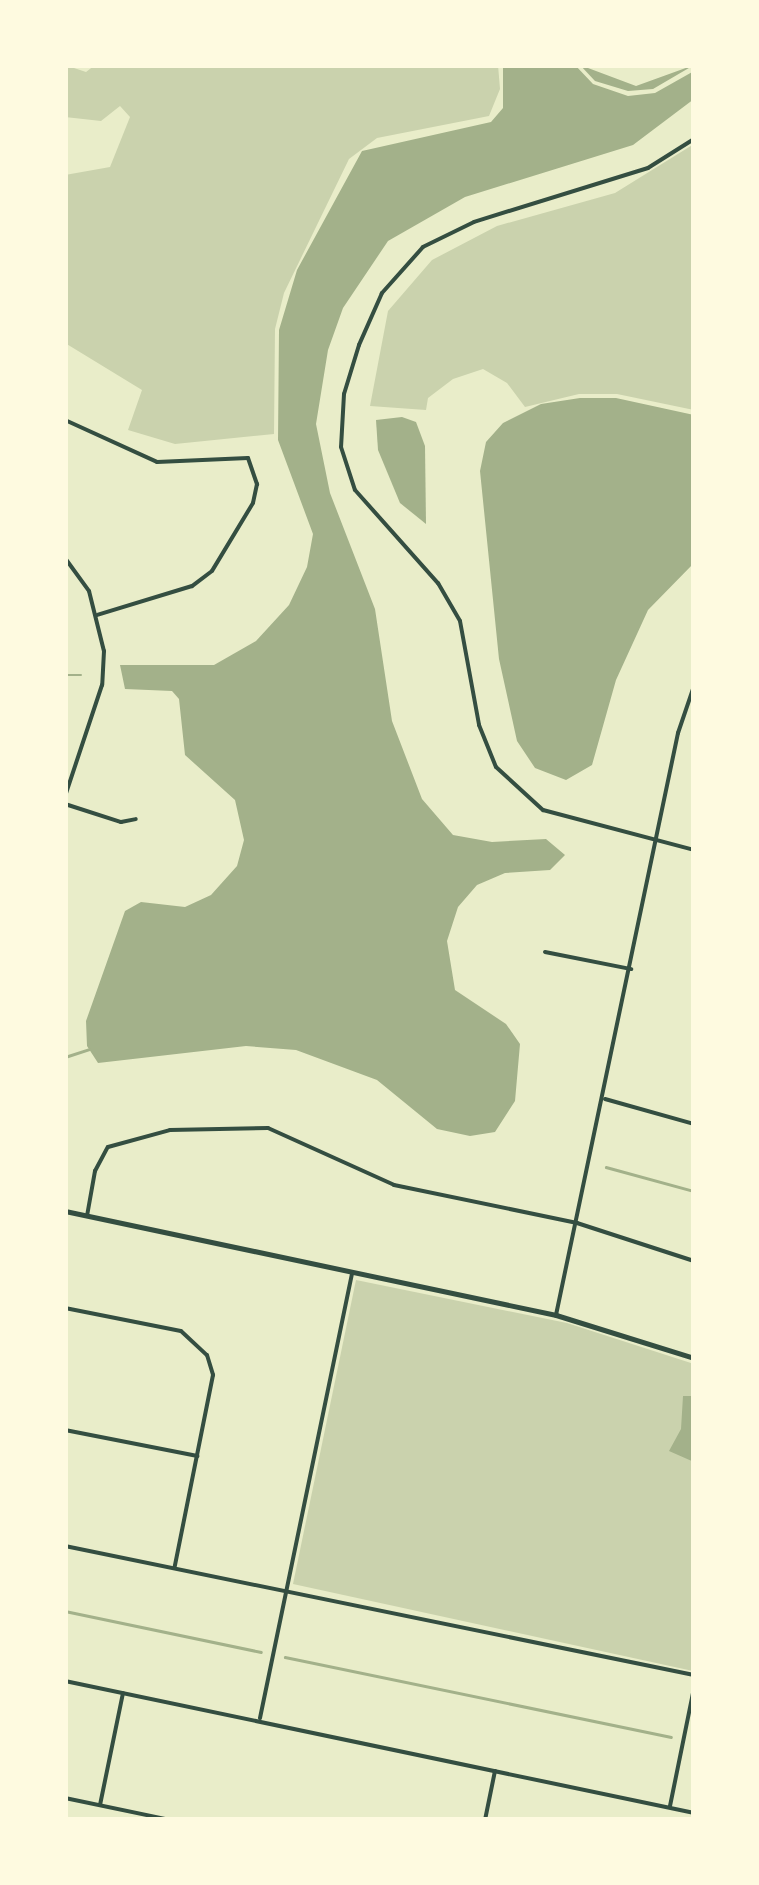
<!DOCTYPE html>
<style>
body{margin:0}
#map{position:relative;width:759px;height:1885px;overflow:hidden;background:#e9edc9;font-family:"PT Sans Narrow",sans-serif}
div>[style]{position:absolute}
.green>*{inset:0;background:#cad2ad}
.water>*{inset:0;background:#a3b18a}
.stream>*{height:2.5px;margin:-1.25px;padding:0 1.25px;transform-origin:1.25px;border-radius:1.25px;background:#a3b18a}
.minor>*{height:4px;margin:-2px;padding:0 2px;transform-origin:2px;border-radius:2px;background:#344e41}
.tertiary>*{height:5px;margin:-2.5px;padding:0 2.5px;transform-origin:2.5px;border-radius:2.5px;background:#344e41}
span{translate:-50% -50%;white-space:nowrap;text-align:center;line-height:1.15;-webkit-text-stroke:10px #fefae0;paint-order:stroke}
.frame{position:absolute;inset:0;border:68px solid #fefae0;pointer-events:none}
</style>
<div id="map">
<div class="green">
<i style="clip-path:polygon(65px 65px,86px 72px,95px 65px,498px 65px,500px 89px,489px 116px,377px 138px,349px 159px,284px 293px,275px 329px,274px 434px,175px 444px,128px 430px,142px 390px,65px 343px,65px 175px,110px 167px,130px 117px,120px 106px,101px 121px,65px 117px)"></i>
<i style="clip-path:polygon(694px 144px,694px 410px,617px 394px,579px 394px,525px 407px,507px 383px,483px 369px,453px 379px,428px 398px,426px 410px,370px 406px,388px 311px,432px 260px,497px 226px,615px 193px)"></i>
<i style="clip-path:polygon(356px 1280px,567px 1323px,694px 1364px,693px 1671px,293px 1584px)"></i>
</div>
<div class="water">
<i style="clip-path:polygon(503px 65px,575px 65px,593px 84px,628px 96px,655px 93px,694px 71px,694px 99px,633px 145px,465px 197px,388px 241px,343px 308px,328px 350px,316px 424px,330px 493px,375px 609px,392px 721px,422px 799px,453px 835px,492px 842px,546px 839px,565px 855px,550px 870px,505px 873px,477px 885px,458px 907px,447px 941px,455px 990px,506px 1024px,520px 1044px,515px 1101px,495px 1132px,470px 1136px,437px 1129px,377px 1080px,296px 1050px,246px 1046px,98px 1063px,87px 1046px,86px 1021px,125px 911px,141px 902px,185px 907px,211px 895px,237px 866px,244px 840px,235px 800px,185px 755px,179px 699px,172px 691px,125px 689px,120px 665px,214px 665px,256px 641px,289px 605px,307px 567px,313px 534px,278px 440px,279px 330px,297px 270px,362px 151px,491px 122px,503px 108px)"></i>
<i style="clip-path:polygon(580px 65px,636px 86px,694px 65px,653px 89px,628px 91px,595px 81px)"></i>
<i style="clip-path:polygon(580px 398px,616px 398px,694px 415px,694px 563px,648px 610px,616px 680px,592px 765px,566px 780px,535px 768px,517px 741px,499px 659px,480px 471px,486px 442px,503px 423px,541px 404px)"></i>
<i style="clip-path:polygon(402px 417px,416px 422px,425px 446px,426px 524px,400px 503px,378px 450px,376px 420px)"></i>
<i style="clip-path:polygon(683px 1396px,694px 1396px,694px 1462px,669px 1451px,681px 1429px)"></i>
</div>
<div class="stream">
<i style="left:65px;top:675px;width:16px"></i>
<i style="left:65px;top:1057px;width:25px;rotate:-18deg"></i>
<i style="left:606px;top:1167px;width:91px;rotate:15.3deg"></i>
<i style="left:65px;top:1611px;width:200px;rotate:11.8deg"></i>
<i style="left:285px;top:1657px;width:394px;rotate:11.7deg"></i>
</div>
<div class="minor">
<i style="left:694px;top:139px;width:54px;rotate:147.8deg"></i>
<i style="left:648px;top:168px;width:182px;rotate:162.8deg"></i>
<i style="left:474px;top:222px;width:57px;rotate:153.9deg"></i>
<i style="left:423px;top:247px;width:62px;rotate:131.7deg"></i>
<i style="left:382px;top:293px;width:57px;rotate:113.9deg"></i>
<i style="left:359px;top:345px;width:51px;rotate:107deg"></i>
<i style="left:344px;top:394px;width:53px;rotate:93.2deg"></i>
<i style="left:341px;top:447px;width:45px;rotate:72deg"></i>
<i style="left:355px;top:490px;width:125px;rotate:48.3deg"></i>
<i style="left:438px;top:583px;width:44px;rotate:59.9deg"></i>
<i style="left:460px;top:621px;width:106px;rotate:79.6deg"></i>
<i style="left:479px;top:725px;width:45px;rotate:68deg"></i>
<i style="left:496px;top:767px;width:64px;rotate:42.5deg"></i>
<i style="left:543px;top:810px;width:156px;rotate:14.8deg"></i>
<i style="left:65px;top:420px;width:101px;rotate:24.5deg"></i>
<i style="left:157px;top:462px;width:91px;rotate:-2.5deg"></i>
<i style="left:248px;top:458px;width:28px;rotate:71deg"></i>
<i style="left:257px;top:484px;width:19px;rotate:102deg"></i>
<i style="left:253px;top:503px;width:79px;rotate:121.1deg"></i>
<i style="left:212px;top:571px;width:25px;rotate:143deg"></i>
<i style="left:192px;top:586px;width:99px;rotate:163deg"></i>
<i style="left:65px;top:558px;width:41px;rotate:54deg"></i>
<i style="left:89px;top:591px;width:62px;rotate:76deg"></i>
<i style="left:104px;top:651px;width:34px;rotate:93deg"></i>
<i style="left:102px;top:685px;width:117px;rotate:108.4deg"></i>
<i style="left:65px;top:804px;width:59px;rotate:17.8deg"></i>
<i style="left:121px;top:822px;width:15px;rotate:-11deg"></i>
<i style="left:545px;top:952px;width:88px;rotate:11.2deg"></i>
<i style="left:605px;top:1099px;width:92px;rotate:15.7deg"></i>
<i style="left:87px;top:1216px;width:46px;rotate:-79.9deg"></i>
<i style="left:95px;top:1171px;width:27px;rotate:-62deg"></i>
<i style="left:108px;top:1147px;width:64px;rotate:-15.3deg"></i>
<i style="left:170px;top:1130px;width:98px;rotate:-1.2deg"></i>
<i style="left:268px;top:1128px;width:138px;rotate:24.3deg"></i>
<i style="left:394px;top:1185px;width:187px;rotate:11.7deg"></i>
<i style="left:577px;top:1223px;width:123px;rotate:18deg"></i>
<i style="left:65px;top:1308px;width:118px;rotate:11.2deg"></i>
<i style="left:181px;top:1331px;width:35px;rotate:43deg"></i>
<i style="left:207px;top:1355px;width:21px;rotate:73deg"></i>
<i style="left:213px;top:1375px;width:195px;rotate:101.3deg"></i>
<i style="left:556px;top:1315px;width:595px;rotate:-78.16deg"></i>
<i style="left:678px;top:733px;width:50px;rotate:-71.2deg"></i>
<i style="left:65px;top:1430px;width:135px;rotate:11.1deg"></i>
<i style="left:65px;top:1546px;width:642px;rotate:11.59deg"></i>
<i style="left:65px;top:1681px;width:643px;rotate:11.85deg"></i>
<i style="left:260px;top:1718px;width:455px;rotate:-78.3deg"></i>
<i style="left:65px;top:1798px;width:107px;rotate:11.8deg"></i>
<i style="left:100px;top:1805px;width:114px;rotate:-78.4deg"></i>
<i style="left:670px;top:1806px;width:120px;rotate:-78.5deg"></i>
<i style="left:485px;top:1820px;width:50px;rotate:-78.5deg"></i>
</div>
<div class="tertiary">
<i style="left:65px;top:1211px;width:502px;rotate:11.96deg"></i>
<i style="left:556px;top:1315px;width:145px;rotate:17.3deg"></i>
</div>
<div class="frame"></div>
</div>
